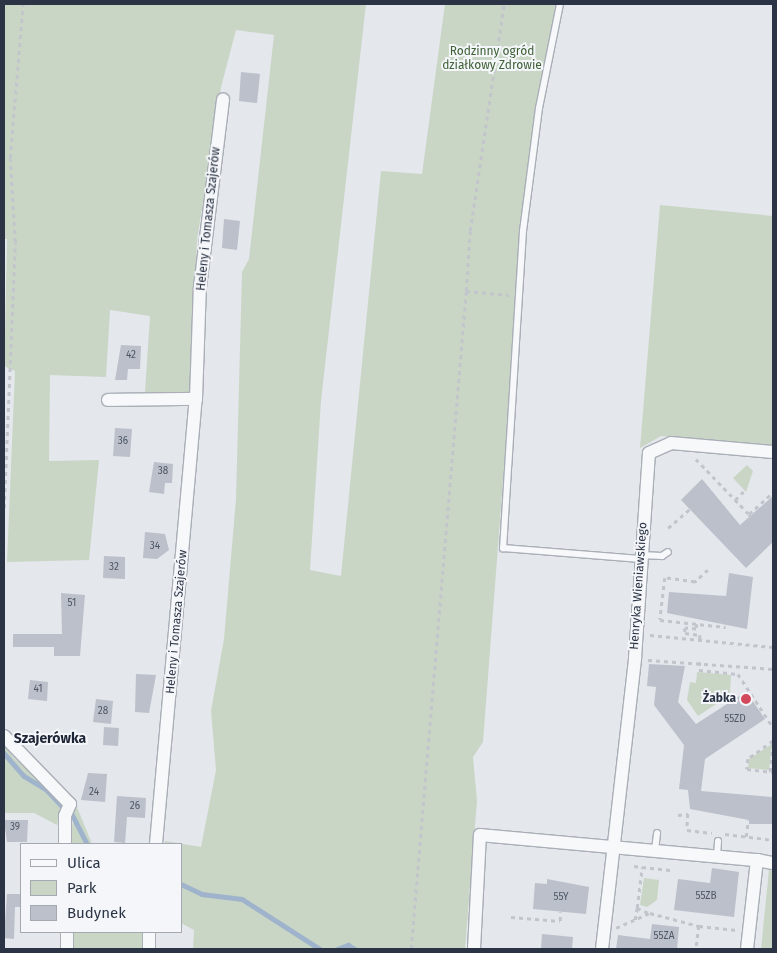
<!DOCTYPE html>
<meta charset="utf-8">
<style>
body{margin:0}
#map{position:relative;width:777px;height:953px;overflow:hidden;background:#e4e7ec;font-family:"Fira Sans",sans-serif}
div>[style]{position:absolute}
.green>*{inset:0;background:#c9d6c5}
.stream>*{height:4.5px;margin:-2.25px;padding:0 2.25px;transform-origin:2.25px;border-radius:2.25px;background:#9fb4cc}
.building>*{inset:0;background:#bbc0ca}
.path>*{height:2.5px;margin-top:-1.25px;transform-origin:0;background:repeating-linear-gradient(90deg,#c2c5cb 0 4px,transparent 0 8px)}
.roads{filter:drop-shadow(1px 0 #a9aeb7) drop-shadow(-1px 0 #a9aeb7) drop-shadow(0 1px #a9aeb7) drop-shadow(0 -1px #a9aeb7)}
.lane>*{height:6px;margin:-3px;padding:0 3px;transform-origin:3px;border-radius:3px;background:#f7f8fa}
.street>*{height:12px;margin:-6px;padding:0 6px;transform-origin:6px;border-radius:6px;background:#f7f8fa}
.dots>*{width:14px;height:14px;translate:-50% -50%;box-sizing:border-box;border:2px solid #f4f6f9;border-radius:50%}
span{translate:-50% -50%;white-space:nowrap;text-align:center;line-height:1.15;-webkit-text-stroke:4px #f4f6f9;paint-order:stroke}
.number-label{font-size:10px;color:#4f5766}
.number-label span{-webkit-text-stroke-width:0}
.park-label{font-size:12px;color:#3f6138}
.street-label{font-size:12px;color:#2b3445}
.poi-label{font-size:12px;color:#2b3445;font-weight:700}
.right{translate:-100% -50%;text-align:right}
.neighbourhood-label{font-size:14px;color:#1d2536;font-weight:700}
.frame{position:absolute;inset:0;border:5px solid #2b3445;pointer-events:none}
.legend{position:absolute;left:20px;top:843px;width:162px;height:90px;box-sizing:border-box;background:#f4f6f9;border:1px solid #a4a8b1;margin:0;padding:6px 9px;list-style:none;font-size:15px;color:#2b3445}
.legend li{display:flex;align-items:center;gap:10px;height:25px}
.legend b{width:25px;border:1px solid #a4a8b1}
</style>
<div id="map">
<div class="green">
<i style="clip-path:polygon(4px 4px,366px 4px,321px 401px,310px 570px,341px 576px,381px 171px,422px 174px,445px 4px,558px 4px,548px 56px,516px 311px,483px 742px,473px 757px,477px 801px,465px 949px,193px 949px,194px 930px,181px 923px,181px 844px,165px 844px,165px 841px,201px 847px,216px 770px,211px 711px,224px 639px,236px 499px,242px 272px,249px 259px,274px 35px,236px 30px,221px 87px,197px 240px,191px 392px,145px 392px,150px 316px,110px 310px,106px 377px,50px 375px,49px 461px,99px 460px,89px 560px,7px 562px,15px 371px,4px 366px,4px 383px,7px 239px,4px 239px)"></i>
<i style="clip-path:polygon(660px 205px,773px 216px,773px 445px,661px 436px,640px 448px)"></i>
<i style="clip-path:polygon(747px 465px,753px 471px,746px 492px,733px 478px)"></i>
<i style="clip-path:polygon(697px 672px,731px 675px,730px 695px,698px 716px,687px 700px,690px 682px,696px 683px)"></i>
<i style="clip-path:polygon(4px 743px,13px 757px,62px 800px,57px 825px,34px 813px,4px 813px)"></i>
<i style="clip-path:polygon(772px 744px,769px 770px,748px 768px,749px 759px)"></i>
<i style="clip-path:polygon(75px 804px,79px 812px,92px 844px,70px 844px)"></i>
<i style="clip-path:polygon(769px 870px,773px 871px,773px 949px,761px 949px)"></i>
<i style="clip-path:polygon(644px 878px,659px 880px,657px 900px,647px 907px,640px 905px)"></i>
<i style="clip-path:polygon(72px 932px,143px 932px,142px 949px,72px 949px)"></i>
</div>
<div class="stream">
<i style="left:4px;top:753px;width:30px;rotate:49deg"></i>
<i style="left:24px;top:776px;width:26px;rotate:31deg"></i>
<i style="left:46px;top:789px;width:22px;rotate:47deg"></i>
<i style="left:72px;top:814px;width:34px;rotate:63deg"></i>
<i style="left:181px;top:884px;width:23px;rotate:25deg"></i>
<i style="left:202px;top:894px;width:40px;rotate:7.1deg"></i>
<i style="left:242px;top:899px;width:93px;rotate:32.7deg"></i>
<i style="left:337px;top:949px;width:12px;rotate:-20deg"></i>
<i style="left:348px;top:945px;width:8px;rotate:30deg"></i>
</div>
<div class="building">
<i style="clip-path:polygon(241px 72px,260px 74px,257px 103px,239px 101px)"></i>
<i style="clip-path:polygon(224px 219px,240px 221px,237px 250px,222px 248px)"></i>
<i style="clip-path:polygon(121px 345px,141px 346px,140px 369px,128px 369px,127px 380px,115px 380px)"></i>
<i style="clip-path:polygon(115px 428px,132px 429px,130px 457px,113px 456px)"></i>
<i style="clip-path:polygon(154px 462px,173px 464px,172px 483px,165px 483px,164px 494px,149px 492px)"></i>
<i style="clip-path:polygon(702px 479px,740px 525px,773px 496px,773px 542px,746px 568px,681px 500px)"></i>
<i style="clip-path:polygon(145px 532px,165px 534px,169px 550px,157px 559px,143px 558px)"></i>
<i style="clip-path:polygon(104px 556px,125px 557px,125px 579px,103px 578px)"></i>
<i style="clip-path:polygon(729px 573px,753px 577px,747px 629px,667px 613px,669px 592px,726px 596px)"></i>
<i style="clip-path:polygon(61px 593px,85px 595px,80px 656px,54px 656px,54px 647px,13px 647px,13px 634px,62px 634px)"></i>
<i style="clip-path:polygon(649px 664px,685px 666px,678px 702px,696px 724px,744px 693px,752px 700px,765px 719px,705px 759px,701px 791px,772px 797px,772px 824px,749px 824px,749px 820px,690px 809px,688px 790px,679px 789px,684px 745px,654px 705px,656px 687px,647px 686px)"></i>
<i style="clip-path:polygon(136px 674px,156px 675px,149px 713px,135px 712px)"></i>
<i style="clip-path:polygon(30px 680px,48px 682px,47px 701px,28px 699px)"></i>
<i style="clip-path:polygon(96px 699px,113px 701px,111px 724px,93px 722px)"></i>
<i style="clip-path:polygon(104px 727px,119px 728px,118px 746px,103px 745px)"></i>
<i style="clip-path:polygon(88px 773px,107px 774px,105px 802px,81px 800px)"></i>
<i style="clip-path:polygon(117px 796px,146px 798px,145px 818px,127px 817px,125px 843px,114px 842px)"></i>
<i style="clip-path:polygon(4px 820px,28px 820px,27px 842px,7px 842px)"></i>
<i style="clip-path:polygon(712px 868px,739px 872px,734px 917px,674px 910px,678px 879px,710px 883px)"></i>
<i style="clip-path:polygon(547px 879px,589px 887px,586px 914px,533px 909px,535px 883px,547px 884px)"></i>
<i style="clip-path:polygon(7px 894px,21px 894px,21px 907px,15px 907px,14px 939px,4px 938px)"></i>
<i style="clip-path:polygon(652px 924px,679px 927px,677px 949px,616px 949px,618px 935px,650px 939px)"></i>
<i style="clip-path:polygon(542px 934px,573px 937px,572px 949px,541px 949px)"></i>
</div>
<div class="path">
<i style="left:466px;top:291px;width:60px;rotate:-86.2deg"></i>
<i style="left:470px;top:231px;width:230px;rotate:-81.5deg"></i>
<i style="left:696px;top:459px;width:76px;rotate:46.1deg"></i>
<i style="left:749px;top:514px;width:28px;rotate:-42deg"></i>
<i style="left:735px;top:500px;width:14px;rotate:-45deg"></i>
<i style="left:4px;top:508px;width:266px;rotate:-87.6deg"></i>
<i style="left:15px;top:242px;width:84px;rotate:-93.4deg"></i>
<i style="left:10px;top:158px;width:155px;rotate:-85.2deg"></i>
<i style="left:749px;top:514px;width:6px;rotate:51deg"></i>
<i style="left:668px;top:528px;width:32px;rotate:-41deg"></i>
<i style="left:708px;top:570px;width:18px;rotate:137deg"></i>
<i style="left:695px;top:582px;width:30px;rotate:-172deg"></i>
<i style="left:665px;top:578px;width:42px;rotate:96.8deg"></i>
<i style="left:660px;top:620px;width:66px;rotate:6.1deg"></i>
<i style="left:697px;top:624px;width:5px;rotate:101deg"></i>
<i style="left:696px;top:629px;width:11px;rotate:-175deg"></i>
<i style="left:685px;top:628px;width:5px;rotate:90deg"></i>
<i style="left:685px;top:633px;width:15px;rotate:8deg"></i>
<i style="left:700px;top:635px;width:5px;rotate:90deg"></i>
<i style="left:650px;top:635px;width:124px;rotate:5.6deg"></i>
<i style="left:648px;top:660px;width:125px;rotate:4.1deg"></i>
<i style="left:700px;top:662px;width:8px;rotate:97deg"></i>
<i style="left:699px;top:670px;width:39px;rotate:6deg"></i>
<i style="left:738px;top:674px;width:64px;rotate:56.6deg"></i>
<i style="left:773px;top:741px;width:31px;rotate:144deg"></i>
<i style="left:748px;top:759px;width:10px;rotate:96deg"></i>
<i style="left:747px;top:769px;width:26px;rotate:7deg"></i>
<i style="left:770px;top:772px;width:28px;rotate:-84deg"></i>
<i style="left:678px;top:815px;width:10px;rotate:-6deg"></i>
<i style="left:688px;top:814px;width:16px;rotate:94deg"></i>
<i style="left:687px;top:830px;width:25px;rotate:7deg"></i>
<i style="left:725px;top:834px;width:48px;rotate:7.1deg"></i>
<i style="left:746px;top:837px;width:17px;rotate:-83deg"></i>
<i style="left:634px;top:866px;width:8px;rotate:7deg"></i>
<i style="left:637px;top:908px;width:41px;rotate:-83deg"></i>
<i style="left:642px;top:867px;width:30px;rotate:6deg"></i>
<i style="left:511px;top:917px;width:49px;rotate:4.7deg"></i>
<i style="left:560px;top:921px;width:9px;rotate:-90deg"></i>
<i style="left:635px;top:920px;width:12px;rotate:-81deg"></i>
<i style="left:637px;top:908px;width:13px;rotate:23deg"></i>
<i style="left:699px;top:926px;width:38px;rotate:6deg"></i>
<i style="left:616px;top:928px;width:37px;rotate:-24deg"></i>
<i style="left:650px;top:913px;width:51px;rotate:14.9deg"></i>
<i style="left:699px;top:926px;width:23px;rotate:97deg"></i>
<i style="left:411px;top:949px;width:660px;rotate:-85.22deg"></i>
<i style="left:466px;top:291px;width:43px;rotate:5.3deg"></i>
</div>
<div class="roads">
<div class="lane">
<i style="left:560px;top:4px;width:106px;rotate:101.4deg"></i>
<i style="left:539px;top:108px;width:124px;rotate:97.4deg"></i>
<i style="left:523px;top:231px;width:318px;rotate:93.6deg"></i>
<i style="left:503px;top:548px;width:138px;rotate:4.6deg"></i>
<i style="left:641px;top:555px;width:21px;rotate:3deg"></i>
<i style="left:662px;top:556px;width:7px;rotate:-34deg"></i>
<i style="left:655px;top:850px;width:17px;rotate:-83deg"></i>
<i style="left:717px;top:856px;width:15px;rotate:-86deg"></i>
</div>
<div class="street">
<i style="left:108px;top:400px;width:88px;rotate:-0.7deg"></i>
<i style="left:4px;top:736px;width:95px;rotate:45.9deg"></i>
<i style="left:70px;top:804px;width:13px;rotate:113deg"></i>
<i style="left:65px;top:816px;width:28px;rotate:90deg"></i>
<i style="left:156px;top:844px;width:447px;rotate:-84.9deg"></i>
<i style="left:196px;top:399px;width:112px;rotate:-88deg"></i>
<i style="left:200px;top:287px;width:189px;rotate:-83deg"></i>
<i style="left:757px;top:860px;width:16px;rotate:11deg"></i>
<i style="left:67px;top:932px;width:17px;rotate:90deg"></i>
<i style="left:149px;top:949px;width:17px;rotate:-90deg"></i>
<i style="left:474px;top:949px;width:114px;rotate:-87deg"></i>
<i style="left:480px;top:835px;width:278px;rotate:5.2deg"></i>
<i style="left:757px;top:860px;width:90px;rotate:96.4deg"></i>
<i style="left:602px;top:949px;width:293px;rotate:-83.5deg"></i>
<i style="left:635px;top:658px;width:205px;rotate:-86.1deg"></i>
<i style="left:649px;top:453px;width:24px;rotate:-24deg"></i>
<i style="left:671px;top:443px;width:102px;rotate:5deg"></i>
</div>
</div>
<div class="dots">
<i style="left:746px;top:699px;background:#d1495b"></i>
</div>
<div class="number-label">
<span style="left:131px;top:356px">42</span>
<span style="left:123px;top:442px">36</span>
<span style="left:163px;top:472px">38</span>
<span style="left:155px;top:547px">34</span>
<span style="left:114px;top:568px">32</span>
<span style="left:72px;top:604px">51</span>
<span style="left:38px;top:690px">41</span>
<span style="left:103px;top:712px">28</span>
<span style="left:735px;top:720px">55ZD</span>
<span style="left:94px;top:793px">24</span>
<span style="left:135px;top:807px">26</span>
<span style="left:15px;top:828px">39</span>
<span style="left:706px;top:897px">55ZB</span>
<span style="left:561px;top:898px">55Y</span>
<span style="left:664px;top:937px">55ZA</span>
</div>
<div class="park-label">
<span style="left:492px;top:59px">Rodzinny ogród<br>działkowy Zdrowie</span>
</div>
<div class="street-label">
<span style="left:209px;top:219px;rotate:-84deg">Heleny i Tomasza Szajerów</span>
<span style="left:639px;top:586px;rotate:-86deg">Henryka Wieniawskiego</span>
<span style="left:177px;top:622px;rotate:-85deg">Heleny i Tomasza Szajerów</span>
</div>
<div class="poi-label">
<span class="right" style="left:736px;top:699px">Żabka</span>
</div>
<div class="neighbourhood-label">
<span style="left:50px;top:739px">Szajerówka</span>
</div>
<div class="frame"></div>
<ul class="legend">
<li><b style="height:6px;background:#f7f8fa"></b>Ulica</li>
<li><b style="height:14px;background:#c9d6c5"></b>Park</li>
<li><b style="height:14px;background:#bbc0ca"></b>Budynek</li>
</ul>
</div>
